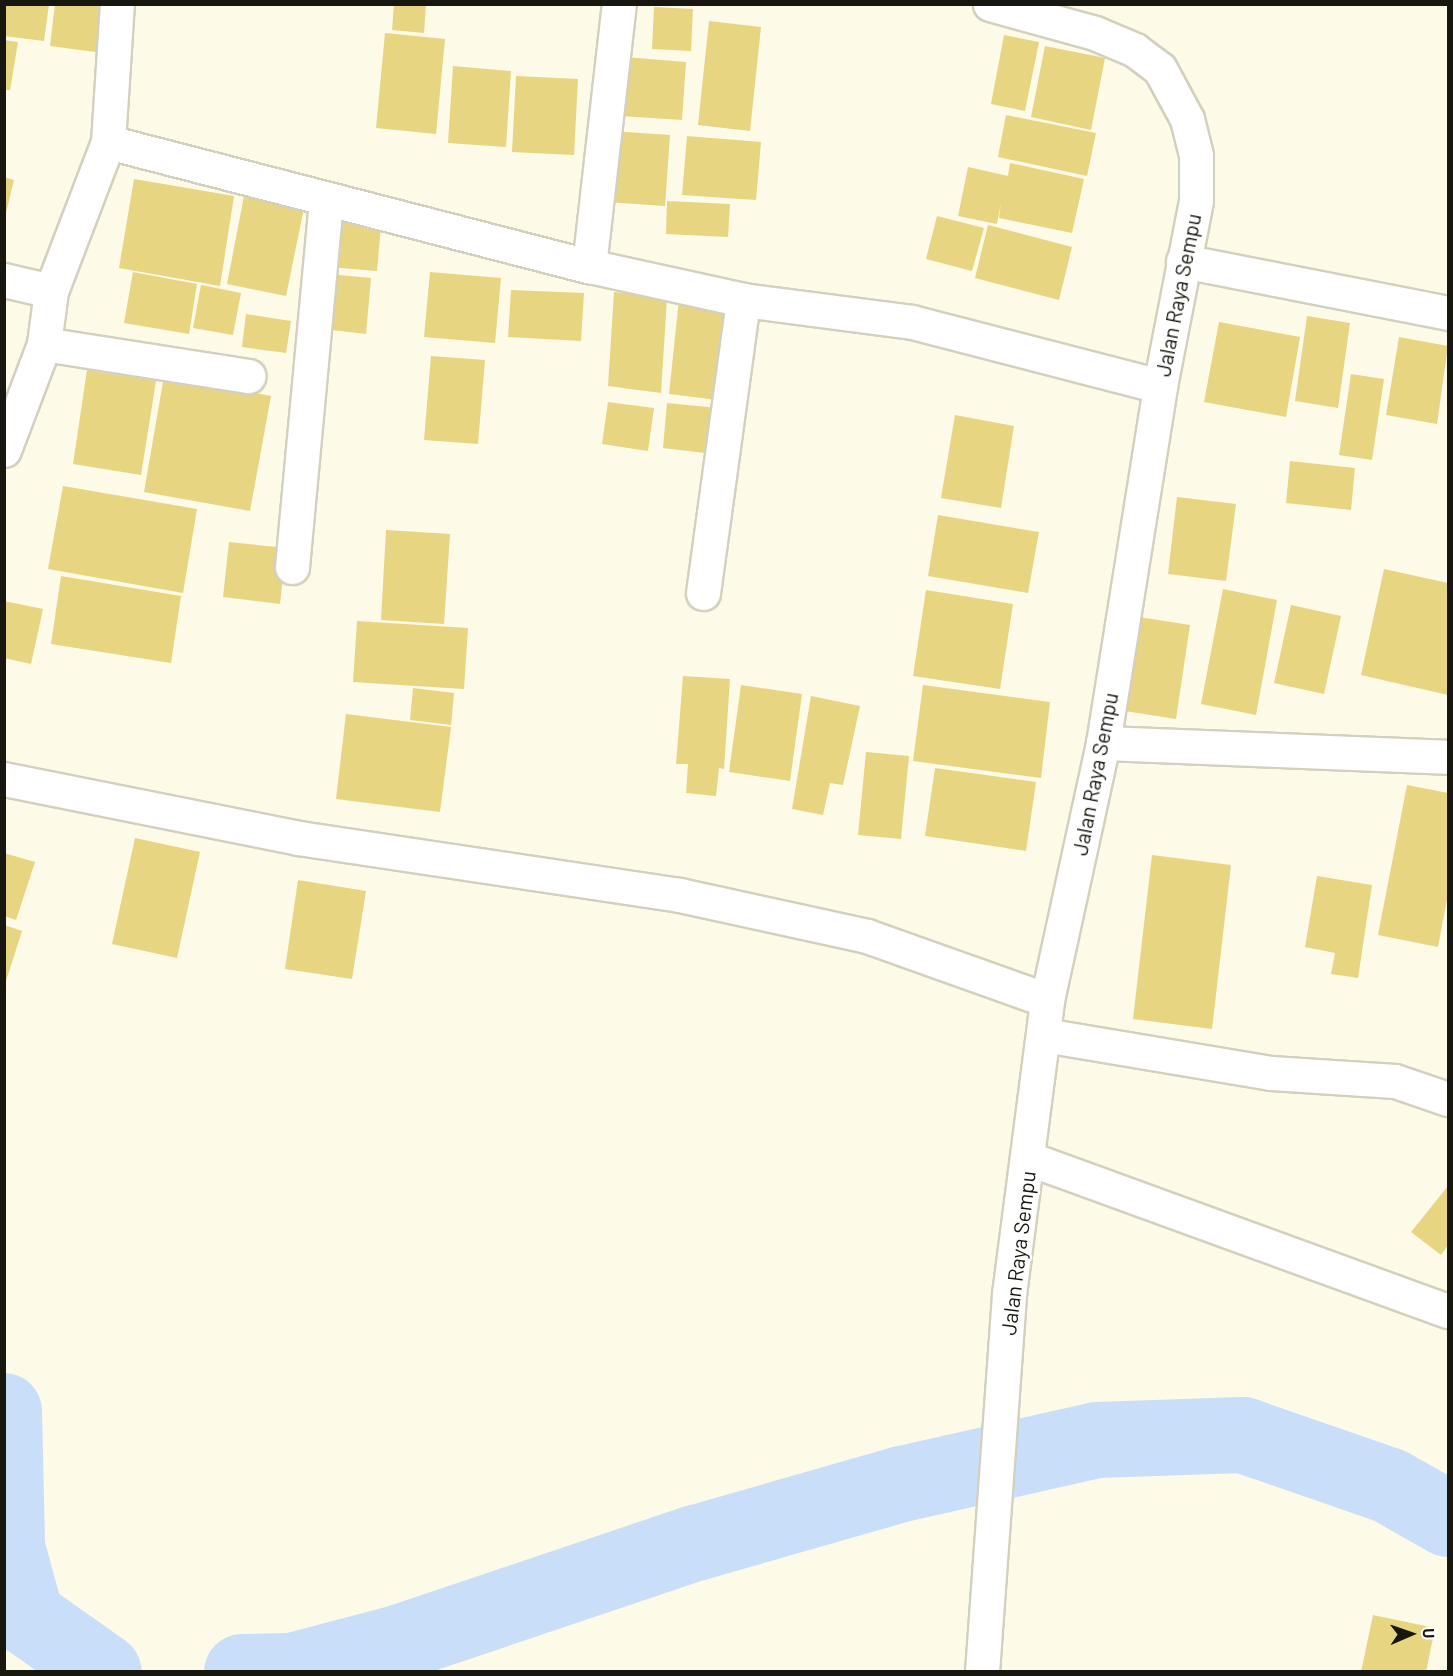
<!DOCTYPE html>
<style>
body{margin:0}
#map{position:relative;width:1453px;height:1676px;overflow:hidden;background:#fdfae7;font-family:Barlow,sans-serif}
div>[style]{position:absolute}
.river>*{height:76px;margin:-38px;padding:0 38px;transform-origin:38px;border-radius:38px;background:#c9def8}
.building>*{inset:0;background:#e7d582}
.roads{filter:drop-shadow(2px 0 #d4d0be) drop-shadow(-2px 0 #d4d0be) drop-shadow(0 2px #d4d0be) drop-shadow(0 -2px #d4d0be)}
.minor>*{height:33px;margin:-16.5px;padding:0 16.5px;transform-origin:16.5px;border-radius:16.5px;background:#fff}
span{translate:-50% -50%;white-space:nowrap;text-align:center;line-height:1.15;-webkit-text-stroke:5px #fff;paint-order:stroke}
.street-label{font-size:21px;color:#17160f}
.frame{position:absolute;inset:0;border:6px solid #17160f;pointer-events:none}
.north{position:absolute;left:1381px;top:1604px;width:60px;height:60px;-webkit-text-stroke:4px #fff;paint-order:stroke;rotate:88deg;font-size:16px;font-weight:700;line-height:24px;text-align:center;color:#17160f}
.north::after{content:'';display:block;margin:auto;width:21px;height:27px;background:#17160f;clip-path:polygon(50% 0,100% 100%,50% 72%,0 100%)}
</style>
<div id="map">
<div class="river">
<i style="left:4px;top:1411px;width:136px;rotate:88.7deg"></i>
<i style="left:7px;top:1547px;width:73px;rotate:74.8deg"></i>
<i style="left:26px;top:1617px;width:95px;rotate:35.2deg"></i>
<i style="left:242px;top:1672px;width:50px;rotate:-1.1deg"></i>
<i style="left:292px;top:1671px;width:110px;rotate:-14.8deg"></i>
<i style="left:398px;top:1643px;width:314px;rotate:-18.6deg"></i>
<i style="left:696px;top:1543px;width:214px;rotate:-16deg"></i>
<i style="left:902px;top:1484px;width:200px;rotate:-12.7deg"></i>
<i style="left:1097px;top:1440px;width:146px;rotate:-2deg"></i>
<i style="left:1243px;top:1435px;width:156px;rotate:19.1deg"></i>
<i style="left:1390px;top:1486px;width:67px;rotate:29.6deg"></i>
</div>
<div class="building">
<i style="clip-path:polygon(4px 4px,49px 4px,44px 41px,4px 36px)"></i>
<i style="clip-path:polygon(55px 4px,116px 4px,110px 54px,50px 46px)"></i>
<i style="clip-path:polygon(394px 4px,426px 4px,424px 33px,392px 30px)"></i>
<i style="clip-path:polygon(654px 7px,693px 9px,691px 51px,652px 49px)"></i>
<i style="clip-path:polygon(709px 21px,761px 27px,750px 131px,698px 125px)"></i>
<i style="clip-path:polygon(385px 33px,445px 39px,436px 134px,376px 128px)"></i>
<i style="clip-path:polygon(1004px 35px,1039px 42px,1025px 111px,991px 104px)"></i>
<i style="clip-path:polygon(4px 40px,18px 42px,10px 90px,4px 90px)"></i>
<i style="clip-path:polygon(1045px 46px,1105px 58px,1091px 130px,1031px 117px)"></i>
<i style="clip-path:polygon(625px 57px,686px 62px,682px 120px,621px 116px)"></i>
<i style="clip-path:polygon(453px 66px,511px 71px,506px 147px,448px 143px)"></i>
<i style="clip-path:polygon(516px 76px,578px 79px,574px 155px,512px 152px)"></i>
<i style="clip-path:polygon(1006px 115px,1096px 133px,1087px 176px,998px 157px)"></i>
<i style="clip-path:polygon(611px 131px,670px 135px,665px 206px,606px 202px)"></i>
<i style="clip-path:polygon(687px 136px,761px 142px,756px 200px,682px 195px)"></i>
<i style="clip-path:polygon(1010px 163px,1084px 179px,1072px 233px,999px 218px,1001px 203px,997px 224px,958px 216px,968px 167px,1008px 176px)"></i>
<i style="clip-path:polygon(4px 177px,14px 180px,5px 217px,4px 217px)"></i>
<i style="clip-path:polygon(134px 179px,234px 196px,220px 286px,119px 268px)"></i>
<i style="clip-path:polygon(244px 196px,304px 208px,286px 296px,227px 284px)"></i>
<i style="clip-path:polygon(667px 201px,730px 204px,728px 237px,666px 234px)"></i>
<i style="clip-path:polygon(333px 211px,382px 215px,377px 271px,329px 267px)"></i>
<i style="clip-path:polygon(937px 216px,984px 228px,972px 271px,926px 259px)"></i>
<i style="clip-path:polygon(988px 225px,1072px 247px,1059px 300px,975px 278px)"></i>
<i style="clip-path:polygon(133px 272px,197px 284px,189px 334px,124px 323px)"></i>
<i style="clip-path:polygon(430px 272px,501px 278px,495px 343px,424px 337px)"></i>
<i style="clip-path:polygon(329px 274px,371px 278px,366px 334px,323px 329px)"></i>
<i style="clip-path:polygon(201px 285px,241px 293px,233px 335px,193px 328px)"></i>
<i style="clip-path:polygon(511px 290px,584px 293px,581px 341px,508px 337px)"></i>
<i style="clip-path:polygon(614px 292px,667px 298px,661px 393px,608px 386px)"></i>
<i style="clip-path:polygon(679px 299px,728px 305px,718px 400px,669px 394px)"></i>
<i style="clip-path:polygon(246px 314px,291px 321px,286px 353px,242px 347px)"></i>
<i style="clip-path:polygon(1307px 316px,1350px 323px,1338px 408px,1295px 401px)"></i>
<i style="clip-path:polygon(1219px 322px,1300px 337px,1286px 417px,1204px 402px)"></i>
<i style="clip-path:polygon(1399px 337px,1448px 346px,1437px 424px,1386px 415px)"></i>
<i style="clip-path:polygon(431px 356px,485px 360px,478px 444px,424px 440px)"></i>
<i style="clip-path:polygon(87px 370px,156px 381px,141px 475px,73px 464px)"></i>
<i style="clip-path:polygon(1351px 374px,1384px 379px,1372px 460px,1339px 455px)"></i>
<i style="clip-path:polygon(164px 376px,271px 396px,250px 511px,144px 492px)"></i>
<i style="clip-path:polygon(608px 402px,654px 408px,648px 451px,602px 444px)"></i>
<i style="clip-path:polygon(667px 403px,718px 408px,713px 454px,663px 448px)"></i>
<i style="clip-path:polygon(955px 415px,1014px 426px,1001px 508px,941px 498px)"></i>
<i style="clip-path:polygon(1290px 461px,1355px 468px,1351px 510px,1286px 503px)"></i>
<i style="clip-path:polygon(63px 486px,197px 509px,183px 593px,48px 569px)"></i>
<i style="clip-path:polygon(1177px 497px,1236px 504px,1226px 581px,1168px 574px)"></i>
<i style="clip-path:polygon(938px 515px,1039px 532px,1028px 593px,928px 576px)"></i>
<i style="clip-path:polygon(386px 530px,450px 534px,444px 624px,381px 620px)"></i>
<i style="clip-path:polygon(229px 542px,286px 548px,280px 604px,223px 597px)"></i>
<i style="clip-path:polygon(1384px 569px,1448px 583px,1448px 695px,1361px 675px)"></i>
<i style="clip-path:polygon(61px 576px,181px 596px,171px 663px,51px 644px)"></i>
<i style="clip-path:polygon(1223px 589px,1277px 600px,1256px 715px,1201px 704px)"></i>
<i style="clip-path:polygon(926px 590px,1013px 604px,1000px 689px,913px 676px)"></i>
<i style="clip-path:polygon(4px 601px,43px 609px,31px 664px,4px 658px)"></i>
<i style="clip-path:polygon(1291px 605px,1341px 616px,1324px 694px,1274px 683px)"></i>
<i style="clip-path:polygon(1139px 617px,1190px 625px,1176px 719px,1125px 711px)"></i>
<i style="clip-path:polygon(357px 621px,468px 628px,464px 689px,353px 682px)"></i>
<i style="clip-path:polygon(683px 676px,730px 679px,724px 769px,719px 768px,716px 796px,686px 793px,688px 764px,676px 764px)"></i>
<i style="clip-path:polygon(741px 685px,802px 694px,790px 781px,729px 772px)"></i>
<i style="clip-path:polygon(923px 685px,1050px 702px,1041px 778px,913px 761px)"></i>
<i style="clip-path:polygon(413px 688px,454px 693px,451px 725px,410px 720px)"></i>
<i style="clip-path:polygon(811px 696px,860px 706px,843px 785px,830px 783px,823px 815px,792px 809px)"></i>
<i style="clip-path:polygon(346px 714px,451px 727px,440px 812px,336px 799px)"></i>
<i style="clip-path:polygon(866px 752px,909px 756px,901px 839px,858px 835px)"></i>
<i style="clip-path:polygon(935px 768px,1036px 782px,1026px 851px,925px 836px)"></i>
<i style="clip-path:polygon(1407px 785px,1448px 793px,1448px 894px,1438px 947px,1378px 935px)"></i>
<i style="clip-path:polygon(135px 838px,200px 852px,177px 958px,112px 944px)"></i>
<i style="clip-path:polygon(4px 853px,35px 862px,16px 920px,4px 916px)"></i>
<i style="clip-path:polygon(1152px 855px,1231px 865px,1212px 1029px,1133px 1019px)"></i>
<i style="clip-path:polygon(1317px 876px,1372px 885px,1358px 978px,1331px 974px,1335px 953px,1305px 947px)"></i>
<i style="clip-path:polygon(298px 880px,366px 891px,352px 979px,285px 969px)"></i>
<i style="clip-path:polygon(4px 925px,22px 931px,5px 984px,4px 984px)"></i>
<i style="clip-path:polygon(1448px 1186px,1448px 1245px,1441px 1255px,1411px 1232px)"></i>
<i style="clip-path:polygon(1373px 1615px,1435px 1628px,1426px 1672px,1361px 1672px)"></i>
</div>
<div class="roads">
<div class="minor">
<i style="left:108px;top:142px;width:497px;rotate:14.5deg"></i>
<i style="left:589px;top:266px;width:158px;rotate:12.4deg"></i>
<i style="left:743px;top:300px;width:170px;rotate:7.4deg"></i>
<i style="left:912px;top:322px;width:256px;rotate:14.5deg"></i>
<i style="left:1183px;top:261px;width:270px;rotate:11.1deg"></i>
<i style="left:589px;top:266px;width:264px;rotate:-83.5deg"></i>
<i style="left:4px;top:280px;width:48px;rotate:13.2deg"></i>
<i style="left:44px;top:344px;width:207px;rotate:8.9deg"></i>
<i style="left:4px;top:450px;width:113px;rotate:-69.3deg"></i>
<i style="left:44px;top:344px;width:53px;rotate:-82.5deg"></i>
<i style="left:51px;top:291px;width:160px;rotate:-69.1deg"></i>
<i style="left:108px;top:142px;width:138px;rotate:-86.3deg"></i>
<i style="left:292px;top:567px;width:370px;rotate:-84.7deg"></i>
<i style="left:703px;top:593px;width:296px;rotate:-82.2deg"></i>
<i style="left:1103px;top:743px;width:345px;rotate:2.3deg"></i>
<i style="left:4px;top:779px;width:301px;rotate:11.3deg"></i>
<i style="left:299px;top:838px;width:384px;rotate:8.5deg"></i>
<i style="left:679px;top:895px;width:192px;rotate:12.3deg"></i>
<i style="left:867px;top:936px;width:191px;rotate:19.6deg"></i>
<i style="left:1044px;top:1035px;width:230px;rotate:9.5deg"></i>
<i style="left:1271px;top:1073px;width:124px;rotate:3.7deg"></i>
<i style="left:1395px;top:1081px;width:56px;rotate:18.8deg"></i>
<i style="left:1030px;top:1159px;width:445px;rotate:20deg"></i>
<i style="left:982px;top:1672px;width:379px;rotate:-85.9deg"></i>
<i style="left:1009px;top:1294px;width:296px;rotate:-82.6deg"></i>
<i style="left:1047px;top:1000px;width:263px;rotate:-77.7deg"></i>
<i style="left:1103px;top:743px;width:362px;rotate:-80.9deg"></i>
<i style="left:1160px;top:386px;width:189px;rotate:-79deg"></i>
<i style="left:1196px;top:200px;width:45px;rotate:-90deg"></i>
<i style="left:1196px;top:155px;width:37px;rotate:-104deg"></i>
<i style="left:1187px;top:119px;width:57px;rotate:-118.4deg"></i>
<i style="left:1160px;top:69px;width:31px;rotate:-143deg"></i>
<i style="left:1135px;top:50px;width:43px;rotate:-157deg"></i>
<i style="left:1095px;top:33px;width:109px;rotate:-164.6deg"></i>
</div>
</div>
<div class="street-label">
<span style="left:1178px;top:295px;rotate:-79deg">Jalan Raya Sempu</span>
<span style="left:1095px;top:774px;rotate:-79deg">Jalan Raya Sempu</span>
<span style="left:1018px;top:1253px;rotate:-83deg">Jalan Raya Sempu</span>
</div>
<div class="frame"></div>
<div class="north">U</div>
</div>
